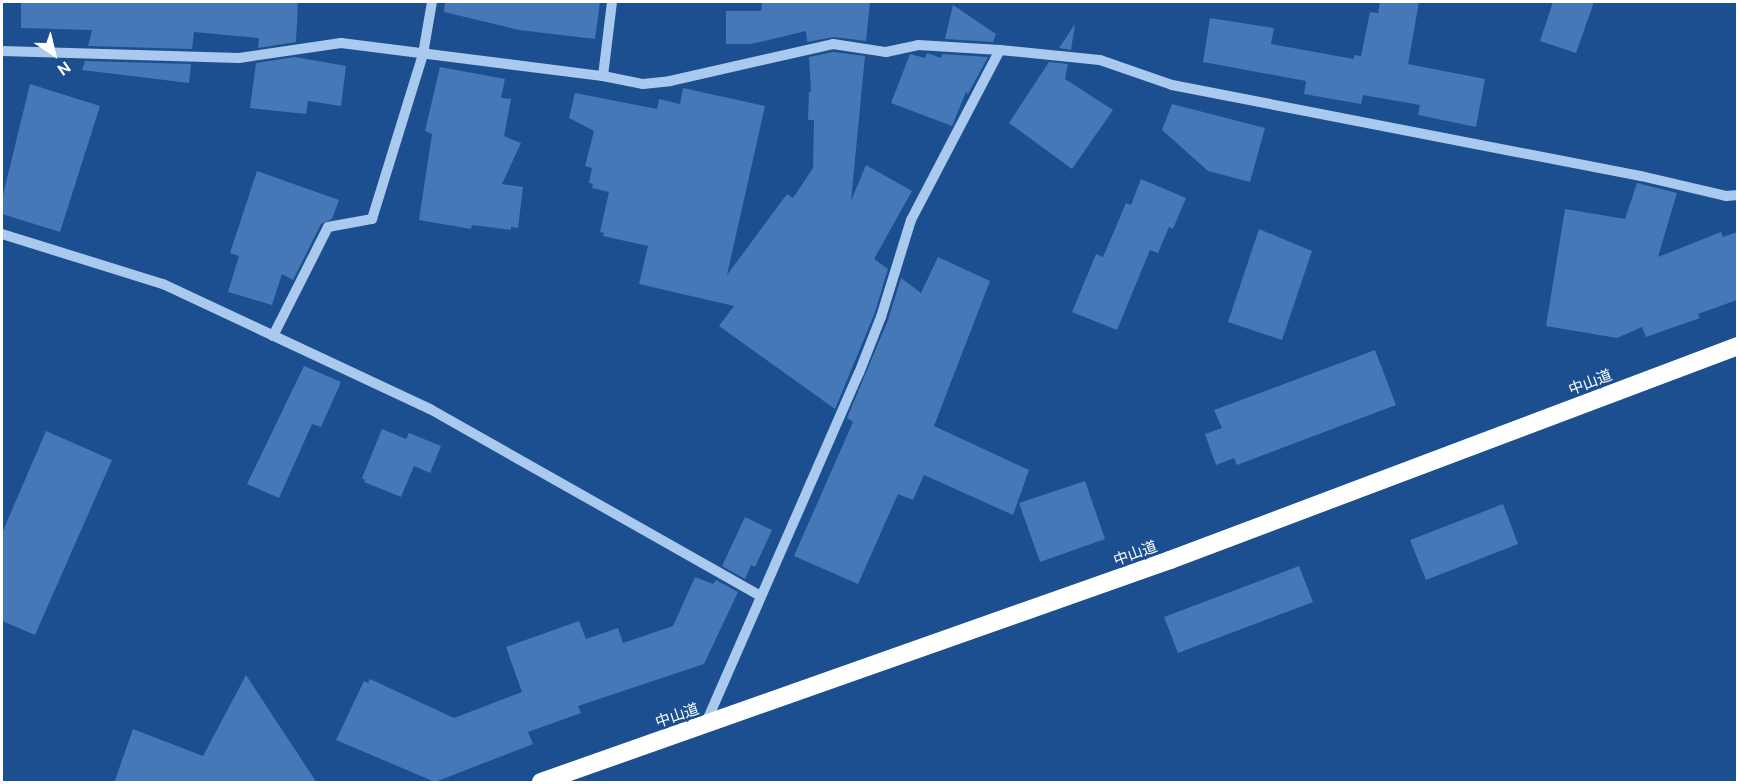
<!DOCTYPE html>
<meta charset="utf-8">
<style>
body{margin:0}
#map{position:relative;width:1739px;height:784px;overflow:hidden;background:#1b4f8f;font-family:Ubuntu,"Noto Sans JP",sans-serif}
div>[style]{position:absolute}
.building>*{inset:0;background:#4478b7}
.minor>*{height:10px;margin:-5px;padding:0 5px;transform-origin:5px;border-radius:5px;background:#a9c9ee}
.highway>*{height:18px;margin:-9px;padding:0 9px;transform-origin:9px;border-radius:9px;background:#fff}
span{translate:-50% -50%;white-space:nowrap;text-align:center;line-height:1.15;-webkit-text-stroke:5px #1b4f8f;paint-order:stroke}
.street-label{font-size:15px;color:#fff}
.frame{position:absolute;inset:0;border:3px solid #fff;pointer-events:none}
.north{position:absolute;left:24px;top:24px;width:60px;height:60px;-webkit-text-stroke:4px #1b4f8f;paint-order:stroke;rotate:145deg;font-size:16px;font-weight:700;line-height:24px;text-align:center;color:#fff}
.north::after{content:'';display:block;margin:auto;width:21px;height:27px;background:#fff;clip-path:polygon(50% 0,100% 100%,50% 72%,0 100%)}
</style>
<div id="map">
<div class="building">
<i style="clip-path:polygon(21px 2px,298px 2px,296px 42px,258px 48px,259px 38px,194px 32px,192px 49px,88px 46px,92px 30px,21px 28px)"></i>
<i style="clip-path:polygon(445px 2px,600px 2px,595px 39px,519px 30px,444px 12px)"></i>
<i style="clip-path:polygon(762px 2px,870px 2px,866px 41px,834px 37px,807px 42px,806px 31px,751px 44px,726px 44px,726px 11px,761px 11px)"></i>
<i style="clip-path:polygon(1380px 2px,1419px 2px,1408px 64px,1485px 79px,1476px 127px,1418px 115px,1420px 105px,1363px 95px,1361px 104px,1304px 94px,1306px 81px,1203px 62px,1210px 18px,1274px 28px,1271px 44px,1354px 59px,1354px 55px,1361px 56px,1370px 12px,1378px 13px)"></i>
<i style="clip-path:polygon(1553px 2px,1594px 2px,1576px 53px,1540px 41px)"></i>
<i style="clip-path:polygon(953px 5px,996px 34px,993px 42px,945px 39px)"></i>
<i style="clip-path:polygon(1075px 24px,1071px 50px,1059px 48px)"></i>
<i style="clip-path:polygon(833px 52px,865px 56px,851px 201px,866px 165px,912px 191px,874px 259px,888px 269px,874px 315px,835px 409px,719px 326px,734px 306px,639px 284px,648px 246px,603px 236px,604px 233px,600px 232px,609px 192px,592px 188px,593px 184px,589px 183px,592px 168px,585px 166px,594px 131px,569px 118px,575px 93px,657px 109px,659px 99px,680px 104px,683px 88px,765px 106px,727px 275px,787px 194px,793px 198px,813px 168px,814px 120px,808px 120px,809px 92px,811px 91px,809px 57px)"></i>
<i style="clip-path:polygon(927px 53px,941px 58px,942px 54px,988px 57px,968px 94px,966px 92px,952px 126px,891px 103px,910px 54px,925px 58px)"></i>
<i style="clip-path:polygon(295px 57px,346px 66px,341px 106px,308px 101px,306px 114px,250px 108px,256px 63px)"></i>
<i style="clip-path:polygon(85px 61px,191px 64px,189px 83px,82px 70px)"></i>
<i style="clip-path:polygon(1049px 62px,1068px 64px,1065px 79px,1113px 110px,1072px 169px,1009px 123px)"></i>
<i style="clip-path:polygon(440px 67px,505px 79px,501px 98px,511px 99px,504px 136px,521px 143px,502px 184px,523px 187px,518px 228px,511px 227px,511px 230px,472px 225px,471px 229px,419px 220px,432px 134px,425px 131px)"></i>
<i style="clip-path:polygon(30px 84px,100px 106px,60px 232px,2px 214px,2px 199px)"></i>
<i style="clip-path:polygon(1172px 104px,1265px 128px,1250px 182px,1208px 171px,1162px 130px)"></i>
<i style="clip-path:polygon(257px 171px,339px 200px,332px 219px,321px 224px,293px 280px,282px 274px,272px 305px,228px 292px,239px 256px,230px 253px)"></i>
<i style="clip-path:polygon(1141px 179px,1186px 198px,1173px 229px,1169px 227px,1158px 253px,1150px 250px,1117px 330px,1072px 312px,1096px 254px,1103px 257px,1126px 203px,1131px 205px)"></i>
<i style="clip-path:polygon(1637px 183px,1677px 193px,1658px 257px,1721px 232px,1723px 237px,1737px 232px,1737px 300px,1698px 314px,1700px 318px,1646px 337px,1642px 327px,1617px 338px,1546px 326px,1565px 209px,1625px 219px)"></i>
<i style="clip-path:polygon(1259px 229px,1312px 251px,1282px 340px,1228px 322px)"></i>
<i style="clip-path:polygon(938px 257px,990px 281px,934px 426px,1029px 470px,1013px 515px,924px 475px,913px 500px,898px 494px,858px 584px,794px 556px,853px 422px,847px 418px,888px 320px,901px 278px,921px 293px)"></i>
<i style="clip-path:polygon(1375px 350px,1396px 405px,1237px 465px,1234px 458px,1216px 465px,1205px 434px,1222px 428px,1214px 410px)"></i>
<i style="clip-path:polygon(304px 366px,341px 382px,321px 427px,312px 424px,279px 498px,247px 484px)"></i>
<i style="clip-path:polygon(382px 429px,406px 439px,409px 433px,441px 446px,430px 473px,414px 466px,401px 497px,364px 482px,365px 480px,362px 478px)"></i>
<i style="clip-path:polygon(46px 431px,112px 460px,35px 635px,2px 621px,2px 533px)"></i>
<i style="clip-path:polygon(1085px 481px,1105px 539px,1040px 562px,1019px 503px)"></i>
<i style="clip-path:polygon(1503px 504px,1518px 544px,1426px 580px,1410px 540px)"></i>
<i style="clip-path:polygon(745px 517px,772px 530px,755px 567px,751px 565px,745px 579px,722px 566px)"></i>
<i style="clip-path:polygon(1299px 566px,1313px 602px,1178px 653px,1164px 617px)"></i>
<i style="clip-path:polygon(695px 577px,713px 584px,716px 580px,738px 592px,704px 664px,578px 706px,581px 713px,528px 732px,533px 744px,435px 782px,336px 740px,364px 681px,368px 683px,370px 679px,454px 718px,522px 692px,506px 647px,579px 621px,586px 639px,618px 628px,623px 643px,673px 626px)"></i>
<i style="clip-path:polygon(246px 675px,317px 783px,114px 783px,133px 729px,203px 756px)"></i>
</div>
<div class="minor">
<i style="left:2px;top:51px;width:237px;rotate:1.7deg"></i>
<i style="left:239px;top:58px;width:103px;rotate:-8.4deg"></i>
<i style="left:341px;top:43px;width:264px;rotate:7.2deg"></i>
<i style="left:603px;top:76px;width:41px;rotate:11.3deg"></i>
<i style="left:643px;top:84px;width:27px;rotate:-6deg"></i>
<i style="left:670px;top:81px;width:167px;rotate:-12.8deg"></i>
<i style="left:833px;top:44px;width:54px;rotate:8.6deg"></i>
<i style="left:886px;top:52px;width:33px;rotate:-12deg"></i>
<i style="left:918px;top:45px;width:82px;rotate:3.5deg"></i>
<i style="left:1000px;top:50px;width:100px;rotate:5.7deg"></i>
<i style="left:1100px;top:60px;width:76px;rotate:19.1deg"></i>
<i style="left:1172px;top:85px;width:478px;rotate:11deg"></i>
<i style="left:1641px;top:176px;width:87px;rotate:13.2deg"></i>
<i style="left:1726px;top:196px;width:12px;rotate:-5deg"></i>
<i style="left:603px;top:76px;width:75px;rotate:-83.1deg"></i>
<i style="left:2px;top:234px;width:169px;rotate:17.3deg"></i>
<i style="left:163px;top:284px;width:295px;rotate:25.1deg"></i>
<i style="left:430px;top:409px;width:379px;rotate:29.5deg"></i>
<i style="left:273px;top:336px;width:122px;rotate:-63.2deg"></i>
<i style="left:328px;top:227px;width:45px;rotate:-10.3deg"></i>
<i style="left:372px;top:219px;width:173px;rotate:-72.8deg"></i>
<i style="left:423px;top:54px;width:53px;rotate:-80.2deg"></i>
<i style="left:705px;top:725px;width:384px;rotate:-66.4deg"></i>
<i style="left:859px;top:373px;width:60px;rotate:-68.6deg"></i>
<i style="left:881px;top:317px;width:102px;rotate:-72.8deg"></i>
<i style="left:911px;top:220px;width:192px;rotate:-62.4deg"></i>
</div>
<div class="highway">
<i style="left:541px;top:782px;width:667px;rotate:-19.44deg"></i>
<i style="left:1170px;top:560px;width:607px;rotate:-20.64deg"></i>
</div>
<div class="street-label">
<span style="left:1590px;top:382px;rotate:-21deg">中山道</span>
<span style="left:1135px;top:553px;rotate:-20deg">中山道</span>
<span style="left:677px;top:715px;rotate:-19deg">中山道</span>
</div>
<div class="frame"></div>
<div class="north">N</div>
</div>
